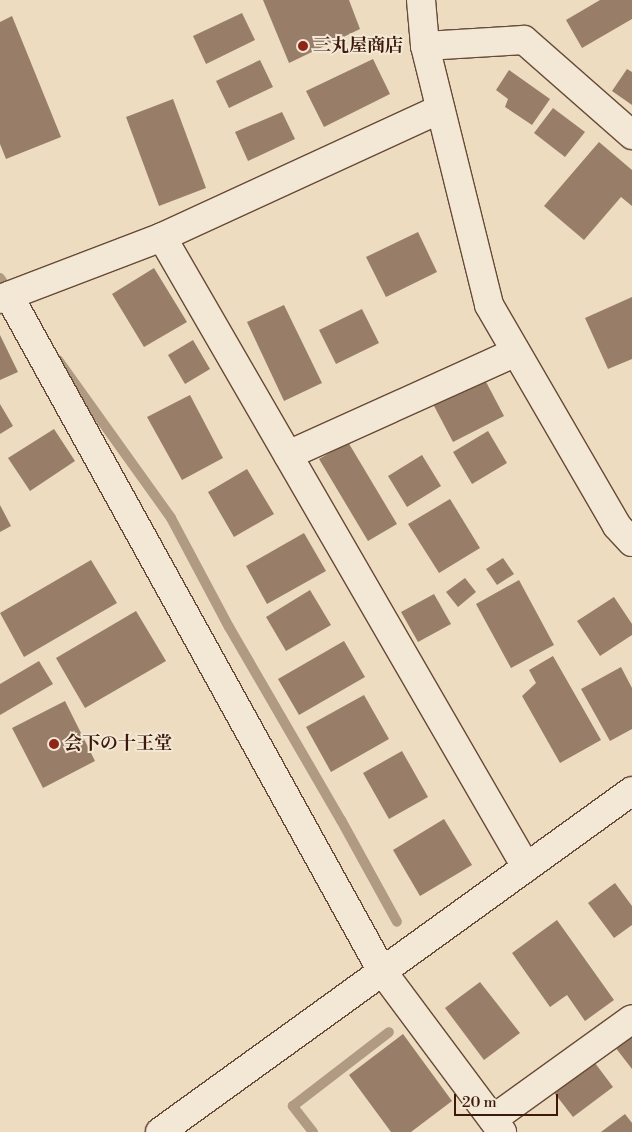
<!DOCTYPE html>
<meta charset="utf-8">
<style>
body{margin:0}
#map{position:relative;width:632px;height:1132px;overflow:hidden;background:#eddcbf;font-family:"Libre Bodoni","Noto Serif JP",serif}
div>[style]{position:absolute}
.stream>*{height:10px;margin:-5px;padding:0 5px;transform-origin:5px;border-radius:5px;background:#b19a82}
.building>*{inset:0;background:#987e69}
.roads{filter:drop-shadow(1px 0 #684a38) drop-shadow(-1px 0 #684a38) drop-shadow(0 1px #684a38) drop-shadow(0 -1px #684a38)}
.minor>*{height:28px;margin:-14px;padding:0 14px;transform-origin:14px;border-radius:14px;background:#f3e8d5}
.dots>*{width:14px;height:14px;translate:-50% -50%;box-sizing:border-box;border:2px solid #f3e8d5;border-radius:50%}
span{translate:-50% -50%;white-space:nowrap;text-align:center;line-height:1.15;-webkit-text-stroke:4px #f3e8d5;paint-order:stroke}
.poi-label{font-size:18px;color:#3c190b;font-weight:700}
.left{translate:0 -50%;text-align:left}
.scale{position:absolute;left:454px;top:1094px;width:104px;height:22px;box-sizing:border-box;border:2px solid #3c190b;border-top:0;padding-left:6px;font-size:15px;line-height:18px;white-space:nowrap;color:#3c190b;-webkit-text-stroke:4px #f3e8d5;paint-order:stroke}
</style>
<div id="map">
<div class="stream">
<i style="left:0;top:278px;width:19px;rotate:55deg"></i>
<i style="left:58px;top:360px;width:194px;rotate:54.4deg"></i>
<i style="left:171px;top:518px;width:123px;rotate:62deg"></i>
<i style="left:229px;top:627px;width:223px;rotate:59.9deg"></i>
<i style="left:341px;top:820px;width:116px;rotate:61.2deg"></i>
<i style="left:313px;top:1132px;width:33px;rotate:-128deg"></i>
<i style="left:293px;top:1106px;width:121px;rotate:-37.6deg"></i>
</div>
<div class="building">
<i style="clip-path:polygon(263px 0,349px 0,360px 29px,289px 63px)"></i>
<i style="clip-path:polygon(600px 0,632px 0,632px 19px,582px 48px,566px 20px)"></i>
<i style="clip-path:polygon(242px 13px,255px 40px,206px 64px,193px 36px)"></i>
<i style="clip-path:polygon(12px 16px,61px 137px,6px 159px,0 144px,0 22px)"></i>
<i style="clip-path:polygon(373px 59px,390px 94px,324px 127px,306px 91px)"></i>
<i style="clip-path:polygon(260px 60px,273px 87px,229px 108px,216px 81px)"></i>
<i style="clip-path:polygon(627px 69px,632px 72px,632px 105px,612px 91px)"></i>
<i style="clip-path:polygon(509px 70px,550px 99px,532px 125px,505px 107px,508px 99px,496px 90px)"></i>
<i style="clip-path:polygon(173px 99px,206px 188px,159px 206px,126px 117px)"></i>
<i style="clip-path:polygon(553px 108px,585px 132px,565px 157px,534px 133px)"></i>
<i style="clip-path:polygon(282px 112px,295px 139px,248px 161px,235px 132px)"></i>
<i style="clip-path:polygon(599px 142px,632px 170px,632px 206px,621px 197px,584px 240px,544px 206px)"></i>
<i style="clip-path:polygon(418px 232px,437px 272px,386px 297px,366px 257px)"></i>
<i style="clip-path:polygon(154px 268px,187px 322px,144px 347px,112px 294px)"></i>
<i style="clip-path:polygon(632px 297px,632px 359px,608px 369px,585px 318px)"></i>
<i style="clip-path:polygon(284px 305px,322px 383px,284px 401px,247px 322px)"></i>
<i style="clip-path:polygon(362px 309px,379px 343px,336px 364px,319px 330px)"></i>
<i style="clip-path:polygon(0 335px,18px 372px,0 380px)"></i>
<i style="clip-path:polygon(193px 340px,210px 369px,185px 384px,168px 355px)"></i>
<i style="clip-path:polygon(484px 378px,504px 416px,453px 442px,433px 404px)"></i>
<i style="clip-path:polygon(190px 395px,223px 458px,182px 480px,147px 417px)"></i>
<i style="clip-path:polygon(0 404px,13px 426px,0 434px)"></i>
<i style="clip-path:polygon(54px 429px,75px 461px,30px 491px,8px 458px)"></i>
<i style="clip-path:polygon(488px 431px,507px 463px,472px 484px,453px 452px)"></i>
<i style="clip-path:polygon(348px 442px,397px 524px,368px 541px,319px 459px)"></i>
<i style="clip-path:polygon(422px 455px,441px 486px,407px 507px,388px 476px)"></i>
<i style="clip-path:polygon(247px 469px,274px 514px,234px 537px,208px 492px)"></i>
<i style="clip-path:polygon(450px 499px,480px 548px,439px 573px,408px 524px)"></i>
<i style="clip-path:polygon(0 505px,11px 526px,0 532px)"></i>
<i style="clip-path:polygon(304px 533px,326px 571px,267px 604px,246px 566px)"></i>
<i style="clip-path:polygon(503px 558px,514px 574px,497px 585px,486px 569px)"></i>
<i style="clip-path:polygon(91px 560px,117px 603px,24px 657px,0 613px)"></i>
<i style="clip-path:polygon(465px 578px,476px 592px,458px 607px,446px 592px)"></i>
<i style="clip-path:polygon(519px 580px,554px 645px,511px 668px,476px 604px)"></i>
<i style="clip-path:polygon(310px 590px,331px 625px,286px 651px,266px 617px)"></i>
<i style="clip-path:polygon(434px 594px,451px 624px,418px 642px,401px 612px)"></i>
<i style="clip-path:polygon(614px 597px,632px 624px,632px 635px,600px 656px,577px 621px)"></i>
<i style="clip-path:polygon(136px 611px,166px 661px,85px 708px,56px 658px)"></i>
<i style="clip-path:polygon(344px 641px,365px 677px,299px 715px,278px 679px)"></i>
<i style="clip-path:polygon(553px 656px,601px 740px,560px 763px,522px 696px,536px 683px,529px 670px)"></i>
<i style="clip-path:polygon(39px 661px,53px 684px,0 715px,0 684px)"></i>
<i style="clip-path:polygon(621px 667px,632px 688px,632px 729px,610px 741px,581px 689px)"></i>
<i style="clip-path:polygon(364px 695px,389px 739px,331px 772px,306px 727px)"></i>
<i style="clip-path:polygon(65px 701px,95px 761px,43px 788px,12px 728px)"></i>
<i style="clip-path:polygon(402px 751px,428px 797px,389px 819px,363px 773px)"></i>
<i style="clip-path:polygon(444px 819px,472px 865px,420px 896px,393px 850px)"></i>
<i style="clip-path:polygon(615px 883px,632px 906px,632px 925px,614px 938px,588px 903px)"></i>
<i style="clip-path:polygon(557px 920px,614px 1000px,585px 1021px,567px 995px,550px 1007px,512px 953px)"></i>
<i style="clip-path:polygon(480px 982px,520px 1033px,484px 1060px,445px 1008px)"></i>
<i style="clip-path:polygon(403px 1034px,452px 1101px,411px 1132px,391px 1132px,349px 1075px)"></i>
<i style="clip-path:polygon(632px 1034px,632px 1069px,615px 1047px)"></i>
<i style="clip-path:polygon(592px 1059px,613px 1087px,573px 1117px,552px 1090px)"></i>
<i style="clip-path:polygon(625px 1114px,632px 1123px,632px 1132px,601px 1132px)"></i>
</div>
<div class="roads">
<div class="minor">
<i style="left:421px;top:0;width:46px;rotate:85deg"></i>
<i style="left:425px;top:46px;width:267px;rotate:76.1deg"></i>
<i style="left:489px;top:305px;width:255px;rotate:59.9deg"></i>
<i style="left:617px;top:526px;width:22px;rotate:47deg"></i>
<i style="left:425px;top:46px;width:99px;rotate:-3.5deg"></i>
<i style="left:524px;top:40px;width:144px;rotate:41.3deg"></i>
<i style="left:162px;top:237px;width:306px;rotate:-24.7deg"></i>
<i style="left:9px;top:296px;width:771px;rotate:61.08deg"></i>
<i style="left:382px;top:971px;width:201px;rotate:53.3deg"></i>
<i style="left:0;top:299px;width:173px;rotate:-20.9deg"></i>
<i style="left:162px;top:237px;width:728px;rotate:59.98deg"></i>
<i style="left:288px;top:455px;width:250px;rotate:-24.3deg"></i>
<i style="left:493px;top:1119px;width:171px;rotate:-35.7deg"></i>
<i style="left:160px;top:1132px;width:582px;rotate:-35.85deg"></i>
</div>
</div>
<div class="dots">
<i style="left:303px;top:46px;background:#8f2418"></i>
<i style="left:54px;top:744px;background:#8f2418"></i>
</div>
<div class="poi-label">
<span class="left" style="left:313px;top:46px">三丸屋商店</span>
<span class="left" style="left:64px;top:744px">会下の十王堂</span>
</div>
<div class="scale">20 m</div>
</div>
